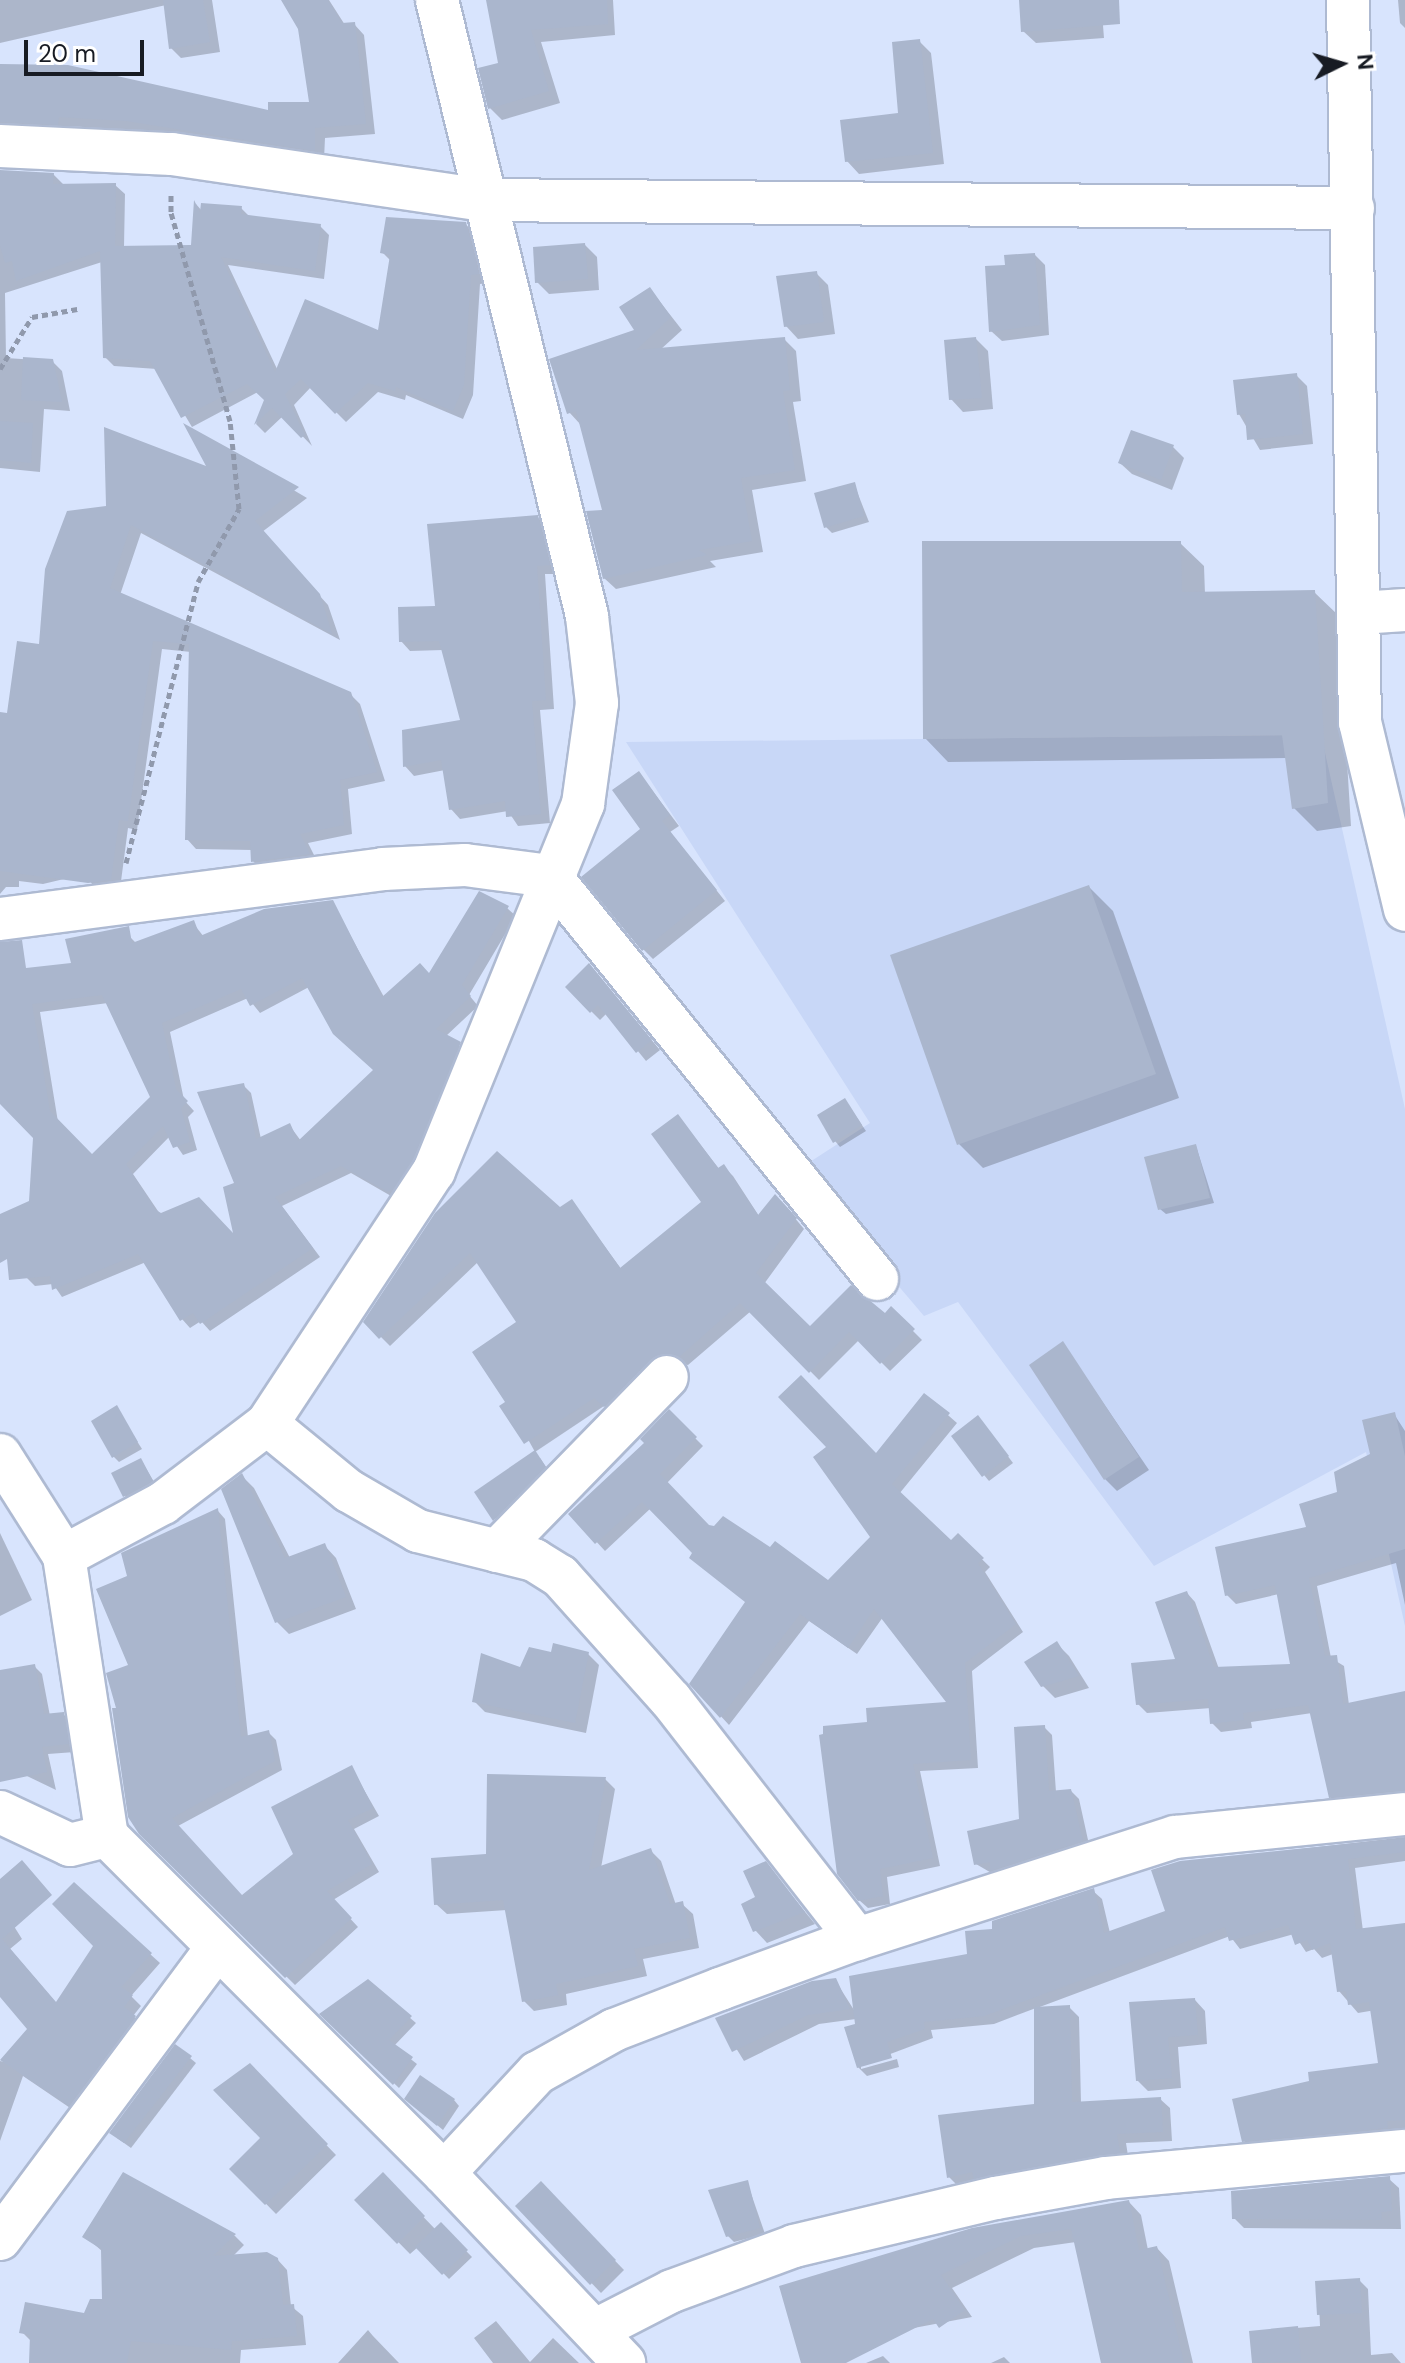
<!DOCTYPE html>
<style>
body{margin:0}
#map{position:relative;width:1405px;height:2363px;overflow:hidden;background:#d8e4fd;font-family:"DM Sans",sans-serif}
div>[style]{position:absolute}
.built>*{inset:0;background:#c8d7f7}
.shadow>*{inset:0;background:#0003}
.building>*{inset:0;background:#aab6cd}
.path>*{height:5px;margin-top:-2.5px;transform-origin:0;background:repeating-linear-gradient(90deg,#9099ac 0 6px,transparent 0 10px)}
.roads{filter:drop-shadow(2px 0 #aebad2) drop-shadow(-2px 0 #aebad2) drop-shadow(0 2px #aebad2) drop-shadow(0 -2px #aebad2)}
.minor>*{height:42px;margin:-21px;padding:0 21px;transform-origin:21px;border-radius:21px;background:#fff}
span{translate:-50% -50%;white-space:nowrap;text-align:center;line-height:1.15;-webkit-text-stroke:7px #fff;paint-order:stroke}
.north{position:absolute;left:1301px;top:24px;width:80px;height:80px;-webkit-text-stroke:6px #fff;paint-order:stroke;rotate:85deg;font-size:22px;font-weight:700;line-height:32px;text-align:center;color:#171b23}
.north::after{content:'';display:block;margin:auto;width:28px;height:36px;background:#171b23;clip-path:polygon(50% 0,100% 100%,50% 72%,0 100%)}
.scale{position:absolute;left:24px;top:40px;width:120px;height:36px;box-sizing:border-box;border:4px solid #171b23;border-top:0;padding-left:10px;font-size:24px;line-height:28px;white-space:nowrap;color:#171b23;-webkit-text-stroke:6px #fff;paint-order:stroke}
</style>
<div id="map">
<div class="built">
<i style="clip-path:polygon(1321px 735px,1405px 1109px,1405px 1626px,1366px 1452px,1154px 1566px,958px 1302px,924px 1316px,799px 1169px,870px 1123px,626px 742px)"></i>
</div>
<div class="shadow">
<i style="clip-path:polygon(0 0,212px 0,220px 52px,181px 58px,171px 48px,166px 5px,0 43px)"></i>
<i style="clip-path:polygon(311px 0,329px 0,345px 25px,354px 24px,364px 35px,375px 134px,325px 138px,324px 160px,137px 131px,69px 126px,68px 134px,0 138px,0 66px,270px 112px,311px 104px,300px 28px)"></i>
<i style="clip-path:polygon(488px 0,613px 0,615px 35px,541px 42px,560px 103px,502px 120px,490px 108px,500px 64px)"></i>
<i style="clip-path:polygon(1021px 0,1101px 0,1104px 38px,1036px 43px,1023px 31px)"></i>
<i style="clip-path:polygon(1398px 0,1405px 0,1405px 28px,1400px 23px)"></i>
<i style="clip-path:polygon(919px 41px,931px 53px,944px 164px,859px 174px,847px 161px,900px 115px)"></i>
<i style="clip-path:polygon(0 172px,53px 174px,63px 184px,115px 185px,125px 194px,124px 247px,193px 247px,196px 204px,202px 211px,241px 208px,250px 217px,320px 226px,329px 235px,324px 279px,228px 265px,278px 371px,380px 333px,391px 261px,382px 252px,465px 224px,475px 233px,487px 283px,480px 284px,473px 395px,463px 419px,406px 395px,405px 400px,378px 392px,346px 422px,311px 387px,294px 405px,312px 446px,283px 416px,265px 433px,256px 424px,266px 400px,258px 392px,192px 427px,157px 369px,114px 366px,105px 357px,102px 262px,5px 293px,6px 358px,52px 361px,62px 371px,70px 411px,44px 409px,40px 472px,0 468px)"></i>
<i style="clip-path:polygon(585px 245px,597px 257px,599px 290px,549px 294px,537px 282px)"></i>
<i style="clip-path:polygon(1035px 255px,1045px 265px,1049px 335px,1002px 341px,991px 331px,1007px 267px)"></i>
<i style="clip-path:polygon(816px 273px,828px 285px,835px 334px,798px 339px,786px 326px)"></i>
<i style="clip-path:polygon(650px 289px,682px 330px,660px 350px,784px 339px,796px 351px,801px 401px,793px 402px,806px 481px,752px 490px,763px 552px,710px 561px,716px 567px,616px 589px,604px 578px,605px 512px,580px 424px,569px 412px,637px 331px)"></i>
<i style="clip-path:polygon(976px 339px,988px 351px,993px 409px,963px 412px,951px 399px)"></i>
<i style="clip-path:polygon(1296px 375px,1307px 386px,1313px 444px,1260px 450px,1239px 414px)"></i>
<i style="clip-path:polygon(188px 428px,307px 498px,262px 532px,328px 605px,340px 640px,141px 533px,120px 595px,350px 694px,360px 704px,385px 781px,348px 789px,352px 834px,308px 843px,318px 863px,262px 870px,253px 861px,252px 850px,196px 849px,187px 839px,191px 652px,162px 649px,137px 830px,128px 828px,120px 889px,97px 891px,85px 874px,43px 884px,19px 881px,19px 887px,6px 887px,0 894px,0 792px,108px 508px,210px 470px)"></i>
<i style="clip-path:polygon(1132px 432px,1173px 447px,1184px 458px,1172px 490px,1132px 474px,1120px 463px)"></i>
<i style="clip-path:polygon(854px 484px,869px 522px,832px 533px,826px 527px)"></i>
<i style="clip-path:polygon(537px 517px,546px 526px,558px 574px,545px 574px,554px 709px,540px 710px,550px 823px,518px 826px,508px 811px,460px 819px,451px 809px,445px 770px,414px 776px,405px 766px,462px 722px,443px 650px,410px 651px,401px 641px)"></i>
<i style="clip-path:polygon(1180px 543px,1204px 566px,1205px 594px,1314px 592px,1338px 615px,1351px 826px,1317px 831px,1294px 808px,1287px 758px,948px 762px,925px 738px)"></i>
<i style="clip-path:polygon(639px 773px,679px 826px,670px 832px,725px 901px,653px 959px,643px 949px)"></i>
<i style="clip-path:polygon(1089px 887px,1113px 911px,1179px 1098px,983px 1168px,959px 1144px)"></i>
<i style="clip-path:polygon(evenodd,332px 902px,384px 997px,429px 975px,507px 908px,516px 916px,469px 995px,478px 1006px,446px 1036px,468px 1052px,398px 1200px,351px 1173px,282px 1206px,320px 1257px,210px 1331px,201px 1321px,190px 1328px,182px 1319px,146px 1262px,62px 1297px,53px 1284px,35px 1286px,26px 1277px,35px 1137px,0 1101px,0 973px,73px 965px,129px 936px,137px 944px,193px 923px,204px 937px,332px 902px,309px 987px,375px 1070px,301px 1141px,290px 1126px,261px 1139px,251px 1093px,243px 1085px,236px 1239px,160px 1214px,133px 1174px,170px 1136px,183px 1155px,197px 1150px,188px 1117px,194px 1111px,184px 1100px,170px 1032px,248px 998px,260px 1013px,309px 987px,332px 902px,108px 1003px,152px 1097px,93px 1157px,58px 1122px,40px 1012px,108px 1003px)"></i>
<i style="clip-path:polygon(589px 965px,660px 1050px,646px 1061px,607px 1013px,600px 1020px,567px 987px)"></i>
<i style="clip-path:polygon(845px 1100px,866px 1131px,840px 1147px,835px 1141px)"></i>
<i style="clip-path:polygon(678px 1116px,720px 1170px,724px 1167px,733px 1176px,759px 1216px,784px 1205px,804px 1229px,764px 1284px,810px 1329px,885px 1315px,891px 1309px,922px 1340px,890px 1371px,859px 1340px,819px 1380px,751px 1311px,688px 1365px,671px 1362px,614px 1415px,604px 1406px,535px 1452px,508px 1403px,519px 1323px,478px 1262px,390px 1346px,366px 1322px,437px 1214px,560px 1210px,572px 1202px,622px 1270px,703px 1203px)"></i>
<i style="clip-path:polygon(1196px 1146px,1214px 1203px,1166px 1214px,1160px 1209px)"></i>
<i style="clip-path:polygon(1063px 1344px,1149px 1470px,1117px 1491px,1105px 1479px)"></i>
<i style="clip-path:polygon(925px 1395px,957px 1423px,899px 1494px,951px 1543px,958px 1536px,990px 1567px,985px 1572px,1023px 1632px,972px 1671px,978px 1768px,920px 1771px,940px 1866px,887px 1877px,890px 1904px,868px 1908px,859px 1900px,869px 1724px,949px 1704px,883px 1617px,857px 1654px,809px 1621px,729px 1725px,691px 1684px,747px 1603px,651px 1508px,605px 1551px,571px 1514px,646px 1443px,669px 1412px,703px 1446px,666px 1484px,708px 1526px,770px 1550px,828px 1582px,872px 1537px,876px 1456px)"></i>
<i style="clip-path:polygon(116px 1408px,142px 1449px,119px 1462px,113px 1456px)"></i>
<i style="clip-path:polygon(1394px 1414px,1405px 1431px,1405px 1605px,1396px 1563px,1317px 1586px,1331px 1658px,1344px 1666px,1349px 1705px,1405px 1695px,1405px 1801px,1339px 1805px,1330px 1797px,1312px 1713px,1251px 1722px,1252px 1728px,1221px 1732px,1212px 1723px,1211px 1708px,1147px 1713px,1138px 1704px,1178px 1661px,1187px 1593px,1195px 1602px,1219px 1669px,1292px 1666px,1279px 1594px,1236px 1604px,1227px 1595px,1308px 1529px,1372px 1455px)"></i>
<i style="clip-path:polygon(983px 1423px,1013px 1463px,989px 1481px,984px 1475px)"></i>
<i style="clip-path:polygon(540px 1458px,550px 1473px,500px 1525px,477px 1493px)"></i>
<i style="clip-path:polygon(141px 1460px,157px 1487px,130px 1502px,125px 1496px)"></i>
<i style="clip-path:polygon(242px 1476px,254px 1488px,290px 1558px,324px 1545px,336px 1558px,356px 1609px,289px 1634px,277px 1622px)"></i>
<i style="clip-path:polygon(218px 1511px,225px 1519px,248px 1737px,268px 1732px,276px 1740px,282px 1770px,178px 1826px,242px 1898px,296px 1855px,351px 1767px,379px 1816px,354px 1829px,379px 1872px,333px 1900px,358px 1927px,295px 1985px,141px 1833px,119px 1710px,131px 1667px,129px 1577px)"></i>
<i style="clip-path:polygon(0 1533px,32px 1600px,0 1616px)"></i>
<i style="clip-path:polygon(1057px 1644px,1069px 1656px,1089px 1688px,1055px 1698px,1042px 1685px)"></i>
<i style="clip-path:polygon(588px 1654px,599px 1665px,586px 1733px,485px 1712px,474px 1701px,553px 1655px)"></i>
<i style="clip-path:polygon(34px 1666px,42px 1674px,50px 1716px,63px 1714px,71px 1722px,75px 1752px,48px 1754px,56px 1790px,0 1763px,0 1673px)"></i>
<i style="clip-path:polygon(1044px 1727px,1052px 1735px,1056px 1792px,1071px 1791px,1079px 1799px,1090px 1849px,1000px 1878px,976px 1864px,1021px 1821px)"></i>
<i style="clip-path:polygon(605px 1779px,615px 1789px,601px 1868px,650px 1850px,661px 1861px,676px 1905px,682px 1904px,693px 1914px,699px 1948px,643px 1959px,647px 1976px,566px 1994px,567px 2005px,534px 2011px,524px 2001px,507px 1910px,447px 1914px,436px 1904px,488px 1856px)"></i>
<i style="clip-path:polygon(1405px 1837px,1405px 1861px,1355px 1868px,1363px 1931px,1405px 1925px,1405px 2005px,1358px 2013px,1339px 1991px,1333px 1954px,1322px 1958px,1314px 1949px,1306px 1952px,1294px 1934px,1240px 1949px,1230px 1936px,1037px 2008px,1069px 2007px,1079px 2017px,1081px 2103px,1160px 2099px,1170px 2108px,1172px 2141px,1126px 2143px,1129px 2162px,959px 2187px,949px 2177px,1036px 2106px,1036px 2008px,994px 2024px,931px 2030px,933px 2038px,861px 2065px,861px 2069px,897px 2059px,899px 2067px,867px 2076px,858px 2067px,856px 2019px,819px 2024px,744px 2061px,718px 2019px,835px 1980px,854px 2010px,970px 1955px,994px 1931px,1093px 1891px,1102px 1899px,1110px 1933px,1168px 1912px,1180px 1863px)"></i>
<i style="clip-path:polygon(766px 1864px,815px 1924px,767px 1943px,755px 1930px)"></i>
<i style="clip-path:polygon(0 1904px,22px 1939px,10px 1949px,57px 2004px,150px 1954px,160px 1963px,131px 1996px,141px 2006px,133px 2016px,144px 2027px,79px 2114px,23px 2076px,0 2141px,0 2061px,70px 2077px,0 1994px)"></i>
<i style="clip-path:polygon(367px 1981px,416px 2023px,394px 2046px,417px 2064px,399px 2088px,327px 2019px)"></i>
<i style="clip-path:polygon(1195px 2000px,1205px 2011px,1207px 2044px,1178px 2047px,1181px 2088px,1148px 2091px,1137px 2080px,1131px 2004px)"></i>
<i style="clip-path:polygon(190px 2058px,196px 2063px,131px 2148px,117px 2138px)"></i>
<i style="clip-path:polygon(250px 2066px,336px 2155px,276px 2214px,232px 2169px,263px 2138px)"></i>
<i style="clip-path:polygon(1405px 2071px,1405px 2129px,1395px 2129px,1396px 2137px,1253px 2149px,1244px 2141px)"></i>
<i style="clip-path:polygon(454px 2100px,459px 2106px,443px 2130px,412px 2104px)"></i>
<i style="clip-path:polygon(124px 2174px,235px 2236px,244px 2245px,232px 2257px,277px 2259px,287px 2270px,291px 2306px,303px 2316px,306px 2345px,241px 2350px,240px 2363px,31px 2363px,32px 2342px,22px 2332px,85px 2315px,104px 2301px,103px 2252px,85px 2236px)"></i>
<i style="clip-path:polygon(383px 2175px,436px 2230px,441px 2225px,472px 2257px,449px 2279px,418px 2247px,410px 2254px,357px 2200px)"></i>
<i style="clip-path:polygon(1389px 2179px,1399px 2188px,1401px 2229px,1244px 2228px,1234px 2218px)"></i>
<i style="clip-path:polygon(747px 2182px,765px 2234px,734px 2242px,728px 2236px)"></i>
<i style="clip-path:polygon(541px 2184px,624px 2270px,601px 2293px,518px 2206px)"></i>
<i style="clip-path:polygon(1129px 2202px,1141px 2215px,1148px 2250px,1157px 2248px,1169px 2261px,1193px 2363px,1103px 2363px,1076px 2242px,1034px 2248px,952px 2288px,972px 2317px,808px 2348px,781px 2287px)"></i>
<i style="clip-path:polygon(1359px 2280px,1368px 2289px,1371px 2355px,1392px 2353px,1401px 2363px,1254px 2363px,1251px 2332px,1320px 2326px,1318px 2283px)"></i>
<i style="clip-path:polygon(496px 2321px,530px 2362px,553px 2338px,579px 2363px,493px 2363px,474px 2338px)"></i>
<i style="clip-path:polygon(368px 2330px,373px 2336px,399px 2363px,338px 2363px)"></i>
<i style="clip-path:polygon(883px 2356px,890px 2363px,866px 2363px)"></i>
<i style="clip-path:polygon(1004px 2357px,1010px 2363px,991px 2363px)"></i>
</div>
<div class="building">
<i style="clip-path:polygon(163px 0,203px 0,210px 42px,169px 49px)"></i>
<i style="clip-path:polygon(281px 0,328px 0,342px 23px,355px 22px,366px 124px,315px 128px,315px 151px,126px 121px,59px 117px,58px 125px,0 122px,0 64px,68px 65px,268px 110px,268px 102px,309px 102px,298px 29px)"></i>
<i style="clip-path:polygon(486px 0,607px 0,608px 24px,531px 30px,549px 91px,488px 109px,478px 68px,498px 63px)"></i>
<i style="clip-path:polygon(1019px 0,1119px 0,1120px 24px,1021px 32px)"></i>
<i style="clip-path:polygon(920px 39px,933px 153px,845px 162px,840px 120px,898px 113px,892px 42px)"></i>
<i style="clip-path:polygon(0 170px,54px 173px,53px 184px,116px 183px,115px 246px,191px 245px,194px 200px,200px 212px,201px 203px,242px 206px,241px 214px,321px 224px,315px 271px,221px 257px,275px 372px,305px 299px,378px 330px,390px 255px,380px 253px,386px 217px,466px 222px,479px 274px,471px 275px,464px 385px,453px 411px,396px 387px,395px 391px,368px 383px,335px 414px,301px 379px,285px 394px,305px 435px,301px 438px,272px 408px,254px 425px,264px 400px,247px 384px,181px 418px,150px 361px,103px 358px,100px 251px,16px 281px,12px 261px,5px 263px,0 246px)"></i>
<i style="clip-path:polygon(585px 243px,588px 279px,535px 283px,533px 247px)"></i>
<i style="clip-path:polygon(1035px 253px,1040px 325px,989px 332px,985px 266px,1005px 265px,1004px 255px)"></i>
<i style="clip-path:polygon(817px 271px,824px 322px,784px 327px,776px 276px)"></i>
<i style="clip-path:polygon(650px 287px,671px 317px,636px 350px,785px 337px,790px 390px,783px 391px,795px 470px,741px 478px,752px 541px,699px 550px,707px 555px,603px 579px,586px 511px,602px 510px,576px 411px,567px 414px,549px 359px,634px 330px,619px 307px)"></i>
<i style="clip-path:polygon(976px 337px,982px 398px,949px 400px,944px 340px)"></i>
<i style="clip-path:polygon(23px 357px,53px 359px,62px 402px,21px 400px)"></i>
<i style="clip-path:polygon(1297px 373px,1303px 434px,1247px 440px,1245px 414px,1237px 415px,1233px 380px)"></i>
<i style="clip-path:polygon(0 421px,33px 423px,31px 463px,0 460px)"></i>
<i style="clip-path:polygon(183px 423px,299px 487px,255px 521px,320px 594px,332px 634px,131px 525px,110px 588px,351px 692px,377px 772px,340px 780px,344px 825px,300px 834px,310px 854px,251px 862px,250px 841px,185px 840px,189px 644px,153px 641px,128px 821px,119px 820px,111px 880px,88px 883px,0 871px,0 712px,7px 713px,17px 641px,39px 644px,45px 569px,67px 511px,106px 506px,104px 427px,206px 466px)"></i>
<i style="clip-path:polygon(1131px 430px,1174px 445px,1161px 480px,1118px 463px)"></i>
<i style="clip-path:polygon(855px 482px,864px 516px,824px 528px,814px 493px)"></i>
<i style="clip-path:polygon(538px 515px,550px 565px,537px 566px,546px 700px,532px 701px,541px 814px,506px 817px,505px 801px,449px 810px,441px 760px,403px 767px,402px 730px,460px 720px,439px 641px,399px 642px,398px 607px,435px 606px,427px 524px)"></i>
<i style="clip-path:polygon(922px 541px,1181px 541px,1182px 592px,1315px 590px,1328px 803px,1292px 809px,1282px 735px,923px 739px)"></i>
<i style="clip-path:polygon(639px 771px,670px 815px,662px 821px,717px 890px,642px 951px,581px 877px,640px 829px,612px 790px)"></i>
<i style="clip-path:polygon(1089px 885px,1156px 1074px,957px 1145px,890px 955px)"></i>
<i style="clip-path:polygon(evenodd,479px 891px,509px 906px,462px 985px,471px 996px,436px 1029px,461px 1042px,413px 1160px,394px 1189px,388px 1192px,341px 1166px,275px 1197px,313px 1248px,200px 1324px,193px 1313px,180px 1321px,138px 1254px,52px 1290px,50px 1276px,9px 1280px,7px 1259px,0 1263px,0 1214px,29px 1201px,33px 1138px,0 1104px,0 942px,22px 940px,26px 968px,71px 963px,65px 939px,129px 926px,132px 943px,194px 920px,200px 936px,264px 909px,333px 900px,382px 997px,420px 963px,429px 973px,479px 891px,302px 978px,333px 1034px,373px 1070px,298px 1141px,290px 1123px,256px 1139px,244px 1083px,197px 1092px,234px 1183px,223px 1187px,233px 1233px,199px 1197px,161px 1213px,156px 1210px,126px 1164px,163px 1126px,173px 1148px,190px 1142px,181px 1108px,188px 1101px,176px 1089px,162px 1023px,241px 989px,250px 1006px,302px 978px,479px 891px,102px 995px,150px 1097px,92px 1154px,50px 1111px,32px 1004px,102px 995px)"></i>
<i style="clip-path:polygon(589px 963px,652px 1040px,636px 1053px,598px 1005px,590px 1013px,565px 987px)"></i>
<i style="clip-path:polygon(845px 1098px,862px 1125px,833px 1143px,817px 1115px)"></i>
<i style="clip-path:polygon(678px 1114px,718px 1168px,724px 1164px,758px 1215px,775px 1194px,797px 1218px,756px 1273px,810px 1326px,851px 1285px,885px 1313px,891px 1306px,915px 1329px,880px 1364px,849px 1332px,809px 1373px,740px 1303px,679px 1357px,661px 1354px,650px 1360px,604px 1407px,594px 1398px,524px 1444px,499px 1406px,505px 1402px,472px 1352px,516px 1322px,470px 1253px,379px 1339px,363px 1322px,435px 1213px,497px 1151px,560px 1207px,572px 1199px,620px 1268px,701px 1202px,651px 1134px)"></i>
<i style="clip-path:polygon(1196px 1144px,1210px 1198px,1158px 1210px,1144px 1157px)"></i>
<i style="clip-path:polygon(1063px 1341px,1139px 1457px,1104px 1480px,1029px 1365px)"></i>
<i style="clip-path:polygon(801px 1375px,876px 1453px,924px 1393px,950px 1413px,892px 1484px,951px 1540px,958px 1533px,984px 1558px,978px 1563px,1016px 1624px,965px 1663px,971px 1760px,913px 1764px,933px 1858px,880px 1869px,883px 1896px,858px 1901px,837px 1874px,819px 1735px,823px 1734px,823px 1726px,867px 1722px,866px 1708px,946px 1702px,874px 1609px,848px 1648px,800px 1614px,720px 1718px,689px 1684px,745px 1602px,689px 1558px,692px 1553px,642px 1502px,595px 1544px,568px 1514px,644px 1443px,640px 1439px,669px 1409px,697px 1437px,660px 1474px,709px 1525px,714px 1526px,723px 1516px,770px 1547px,775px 1541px,828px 1580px,870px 1537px,813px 1457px,826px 1447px,778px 1397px)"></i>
<i style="clip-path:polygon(117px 1405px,138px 1442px,112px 1458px,91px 1421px)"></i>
<i style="clip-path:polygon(1395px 1412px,1405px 1456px,1405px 1549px,1309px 1578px,1325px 1656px,1337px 1655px,1343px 1704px,1405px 1691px,1405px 1790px,1329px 1798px,1308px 1705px,1243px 1713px,1244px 1720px,1210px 1724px,1208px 1699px,1136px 1705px,1131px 1663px,1175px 1659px,1155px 1602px,1187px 1591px,1214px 1667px,1290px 1664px,1275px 1585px,1225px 1596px,1215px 1547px,1306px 1527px,1299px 1504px,1337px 1492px,1334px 1472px,1370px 1454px,1362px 1420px)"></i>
<i style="clip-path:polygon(978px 1415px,1009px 1456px,982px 1477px,951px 1436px)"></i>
<i style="clip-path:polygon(535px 1450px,546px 1467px,493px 1521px,474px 1492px)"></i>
<i style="clip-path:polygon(141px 1458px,153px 1481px,123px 1497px,111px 1473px)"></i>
<i style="clip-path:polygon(242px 1473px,285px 1558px,325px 1543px,346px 1597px,275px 1623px,221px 1489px)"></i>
<i style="clip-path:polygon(218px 1508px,241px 1737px,269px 1730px,275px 1761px,172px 1818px,242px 1895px,293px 1854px,271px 1807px,352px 1765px,373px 1808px,348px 1820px,372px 1864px,327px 1891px,352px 1918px,285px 1978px,139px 1834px,128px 1817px,112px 1708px,116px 1708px,106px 1673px,128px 1665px,96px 1589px,127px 1576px,121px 1553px)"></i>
<i style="clip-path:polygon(1057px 1641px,1079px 1676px,1041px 1687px,1024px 1662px)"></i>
<i style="clip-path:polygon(553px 1643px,589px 1652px,575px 1723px,472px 1702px,481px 1653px,520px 1667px,529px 1647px,551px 1652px)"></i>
<i style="clip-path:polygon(35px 1664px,44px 1714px,64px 1712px,69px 1744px,42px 1747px,47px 1772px,0 1782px,0 1670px)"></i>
<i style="clip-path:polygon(1045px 1725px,1049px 1791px,1071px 1789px,1083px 1841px,990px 1871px,990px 1862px,974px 1865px,967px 1831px,1019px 1819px,1014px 1727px)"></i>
<i style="clip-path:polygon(487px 1774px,606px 1777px,589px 1870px,651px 1848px,670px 1904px,683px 1901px,690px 1938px,634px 1949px,638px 1966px,556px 1984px,558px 1995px,522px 2002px,503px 1900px,434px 1905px,431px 1858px,486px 1854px)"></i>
<i style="clip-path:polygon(1405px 1838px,1405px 1852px,1348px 1859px,1356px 1929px,1405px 1923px,1405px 2120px,1387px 2121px,1388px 2128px,1242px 2142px,1232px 2099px,1309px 2081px,1308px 2072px,1378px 2063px,1369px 2002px,1348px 2005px,1346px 1991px,1337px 1992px,1330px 1943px,1312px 1950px,1307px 1940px,1295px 1945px,1288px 1925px,1229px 1941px,1225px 1927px,984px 2016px,924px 2022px,925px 2029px,887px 2042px,892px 2058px,857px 2068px,844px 2027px,855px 2024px,849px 1976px,967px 1954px,965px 1931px,992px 1929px,992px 1921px,1094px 1888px,1104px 1933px,1165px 1911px,1151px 1870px,1180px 1861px)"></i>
<i style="clip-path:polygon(22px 1860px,52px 1895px,2px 1939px,56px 2002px,93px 1946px,52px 1904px,74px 1882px,152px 1953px,121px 1987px,133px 1995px,124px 2007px,136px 2016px,69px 2106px,0 2060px,27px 2029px,0 1997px,0 1879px)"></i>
<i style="clip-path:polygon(766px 1861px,805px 1912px,753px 1932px,741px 1904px,755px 1897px,743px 1871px)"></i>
<i style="clip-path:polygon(836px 1978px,850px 2009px,808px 2015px,732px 2052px,715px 2018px,812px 1981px)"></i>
<i style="clip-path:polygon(368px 1979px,412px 2016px,389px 2040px,413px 2057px,393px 2085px,319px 2014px)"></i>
<i style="clip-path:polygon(1195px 1998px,1198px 2035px,1168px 2037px,1172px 2078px,1136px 2081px,1129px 2002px)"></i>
<i style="clip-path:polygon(1070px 2005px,1072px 2102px,1161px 2097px,1163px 2132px,1117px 2134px,1120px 2153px,974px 2179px,972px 2172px,947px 2178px,938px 2115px,1034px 2104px,1034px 2007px)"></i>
<i style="clip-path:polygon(175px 2044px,192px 2056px,124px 2143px,109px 2133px)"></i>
<i style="clip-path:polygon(250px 2063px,328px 2144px,265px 2205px,229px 2169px,260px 2138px,213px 2090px)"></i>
<i style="clip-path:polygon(420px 2075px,455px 2099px,437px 2126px,404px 2099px)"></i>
<i style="clip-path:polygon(123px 2172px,236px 2234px,213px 2256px,267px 2252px,278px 2258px,283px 2305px,294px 2304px,297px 2336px,232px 2341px,231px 2350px,131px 2341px,127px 2363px,29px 2363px,30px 2335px,19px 2333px,25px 2302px,84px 2313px,90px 2299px,102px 2299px,101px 2249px,82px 2237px)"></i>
<i style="clip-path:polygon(383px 2172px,425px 2216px,397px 2244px,354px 2200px)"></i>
<i style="clip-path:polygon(1390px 2176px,1392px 2211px,1381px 2212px,1382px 2220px,1232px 2219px,1231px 2191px)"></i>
<i style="clip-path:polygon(748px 2180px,760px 2228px,726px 2237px,708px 2190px)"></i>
<i style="clip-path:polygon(541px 2181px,616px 2260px,590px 2285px,515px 2206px)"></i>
<i style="clip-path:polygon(1129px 2200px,1139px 2250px,1157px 2246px,1184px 2363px,1101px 2363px,1071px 2229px,1021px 2236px,941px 2275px,965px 2310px,939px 2328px,933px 2319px,846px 2363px,801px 2363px,779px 2286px,972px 2228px)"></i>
<i style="clip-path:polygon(441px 2222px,468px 2250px,442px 2275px,415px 2247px)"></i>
<i style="clip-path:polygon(1360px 2278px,1362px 2313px,1317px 2315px,1315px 2281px)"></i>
<i style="clip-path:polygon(1298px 2326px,1301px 2361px,1252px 2363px,1249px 2331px)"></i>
</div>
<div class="path">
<i style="left:0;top:369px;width:61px;rotate:-58.4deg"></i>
<i style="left:32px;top:317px;width:46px;rotate:-10.1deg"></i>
<i style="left:126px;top:863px;width:290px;rotate:-75.6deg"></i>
<i style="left:198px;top:582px;width:84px;rotate:-60.7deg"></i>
<i style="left:239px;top:509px;width:88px;rotate:-95.8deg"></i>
<i style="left:230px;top:421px;width:217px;rotate:-105.8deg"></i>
<i style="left:171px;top:212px;width:18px;rotate:-90deg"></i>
</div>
<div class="roads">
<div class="minor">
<i style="left:1348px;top:0;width:722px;rotate:89.05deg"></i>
<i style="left:1360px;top:722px;width:193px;rotate:76.5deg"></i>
<i style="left:0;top:146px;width:172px;rotate:2.7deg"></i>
<i style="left:172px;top:154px;width:315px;rotate:8.4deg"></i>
<i style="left:484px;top:200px;width:869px;rotate:0.53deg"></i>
<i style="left:1359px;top:613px;width:46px;rotate:-3.7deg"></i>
<i style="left:0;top:919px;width:386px;rotate:-7.4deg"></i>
<i style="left:383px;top:869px;width:82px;rotate:-2.8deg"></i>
<i style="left:465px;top:865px;width:86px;rotate:7.4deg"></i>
<i style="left:550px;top:876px;width:519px;rotate:50.94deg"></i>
<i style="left:267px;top:1424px;width:106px;rotate:39.3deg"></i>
<i style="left:349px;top:1491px;width:80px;rotate:30.1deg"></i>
<i style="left:418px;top:1531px;width:120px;rotate:14deg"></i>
<i style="left:534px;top:1560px;width:31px;rotate:32deg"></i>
<i style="left:560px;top:1576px;width:166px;rotate:48.2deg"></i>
<i style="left:671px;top:1700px;width:303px;rotate:52.1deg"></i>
<i style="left:0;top:1455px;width:120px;rotate:57.6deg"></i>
<i style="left:64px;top:1556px;width:283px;rotate:81.3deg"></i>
<i style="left:107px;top:1836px;width:477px;rotate:45deg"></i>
<i style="left:444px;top:2173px;width:262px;rotate:46.5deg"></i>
<i style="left:497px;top:1551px;width:243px;rotate:-45.7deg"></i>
<i style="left:64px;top:1556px;width:112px;rotate:-28.2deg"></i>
<i style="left:163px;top:1503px;width:131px;rotate:-37.2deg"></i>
<i style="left:267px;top:1424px;width:303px;rotate:-56.6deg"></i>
<i style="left:434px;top:1171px;width:396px;rotate:-67.9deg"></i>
<i style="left:583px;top:804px;width:102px;rotate:-82.1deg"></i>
<i style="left:597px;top:703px;width:88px;rotate:-96.6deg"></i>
<i style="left:587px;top:616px;width:634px;rotate:-103.69deg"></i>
<i style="left:0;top:1812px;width:77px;rotate:25.2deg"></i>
<i style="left:70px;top:1845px;width:38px;rotate:-14deg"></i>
<i style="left:444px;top:2173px;width:137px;rotate:-47.1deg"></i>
<i style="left:537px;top:2073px;width:88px;rotate:-29.2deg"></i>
<i style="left:614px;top:2030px;width:114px;rotate:-21.1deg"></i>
<i style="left:720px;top:1989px;width:146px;rotate:-20.1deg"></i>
<i style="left:857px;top:1939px;width:334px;rotate:-17.8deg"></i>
<i style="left:1175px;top:1837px;width:231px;rotate:-5.7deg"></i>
<i style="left:0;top:2239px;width:364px;rotate:-53.3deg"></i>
<i style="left:596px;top:2330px;width:85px;rotate:-27.2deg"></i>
<i style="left:672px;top:2291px;width:130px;rotate:-20.2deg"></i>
<i style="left:794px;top:2246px;width:208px;rotate:-13.4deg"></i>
<i style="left:996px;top:2198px;width:112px;rotate:-10.3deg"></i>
<i style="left:1106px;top:2178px;width:300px;rotate:-5.2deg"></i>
</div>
</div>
<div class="north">N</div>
<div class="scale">20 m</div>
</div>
